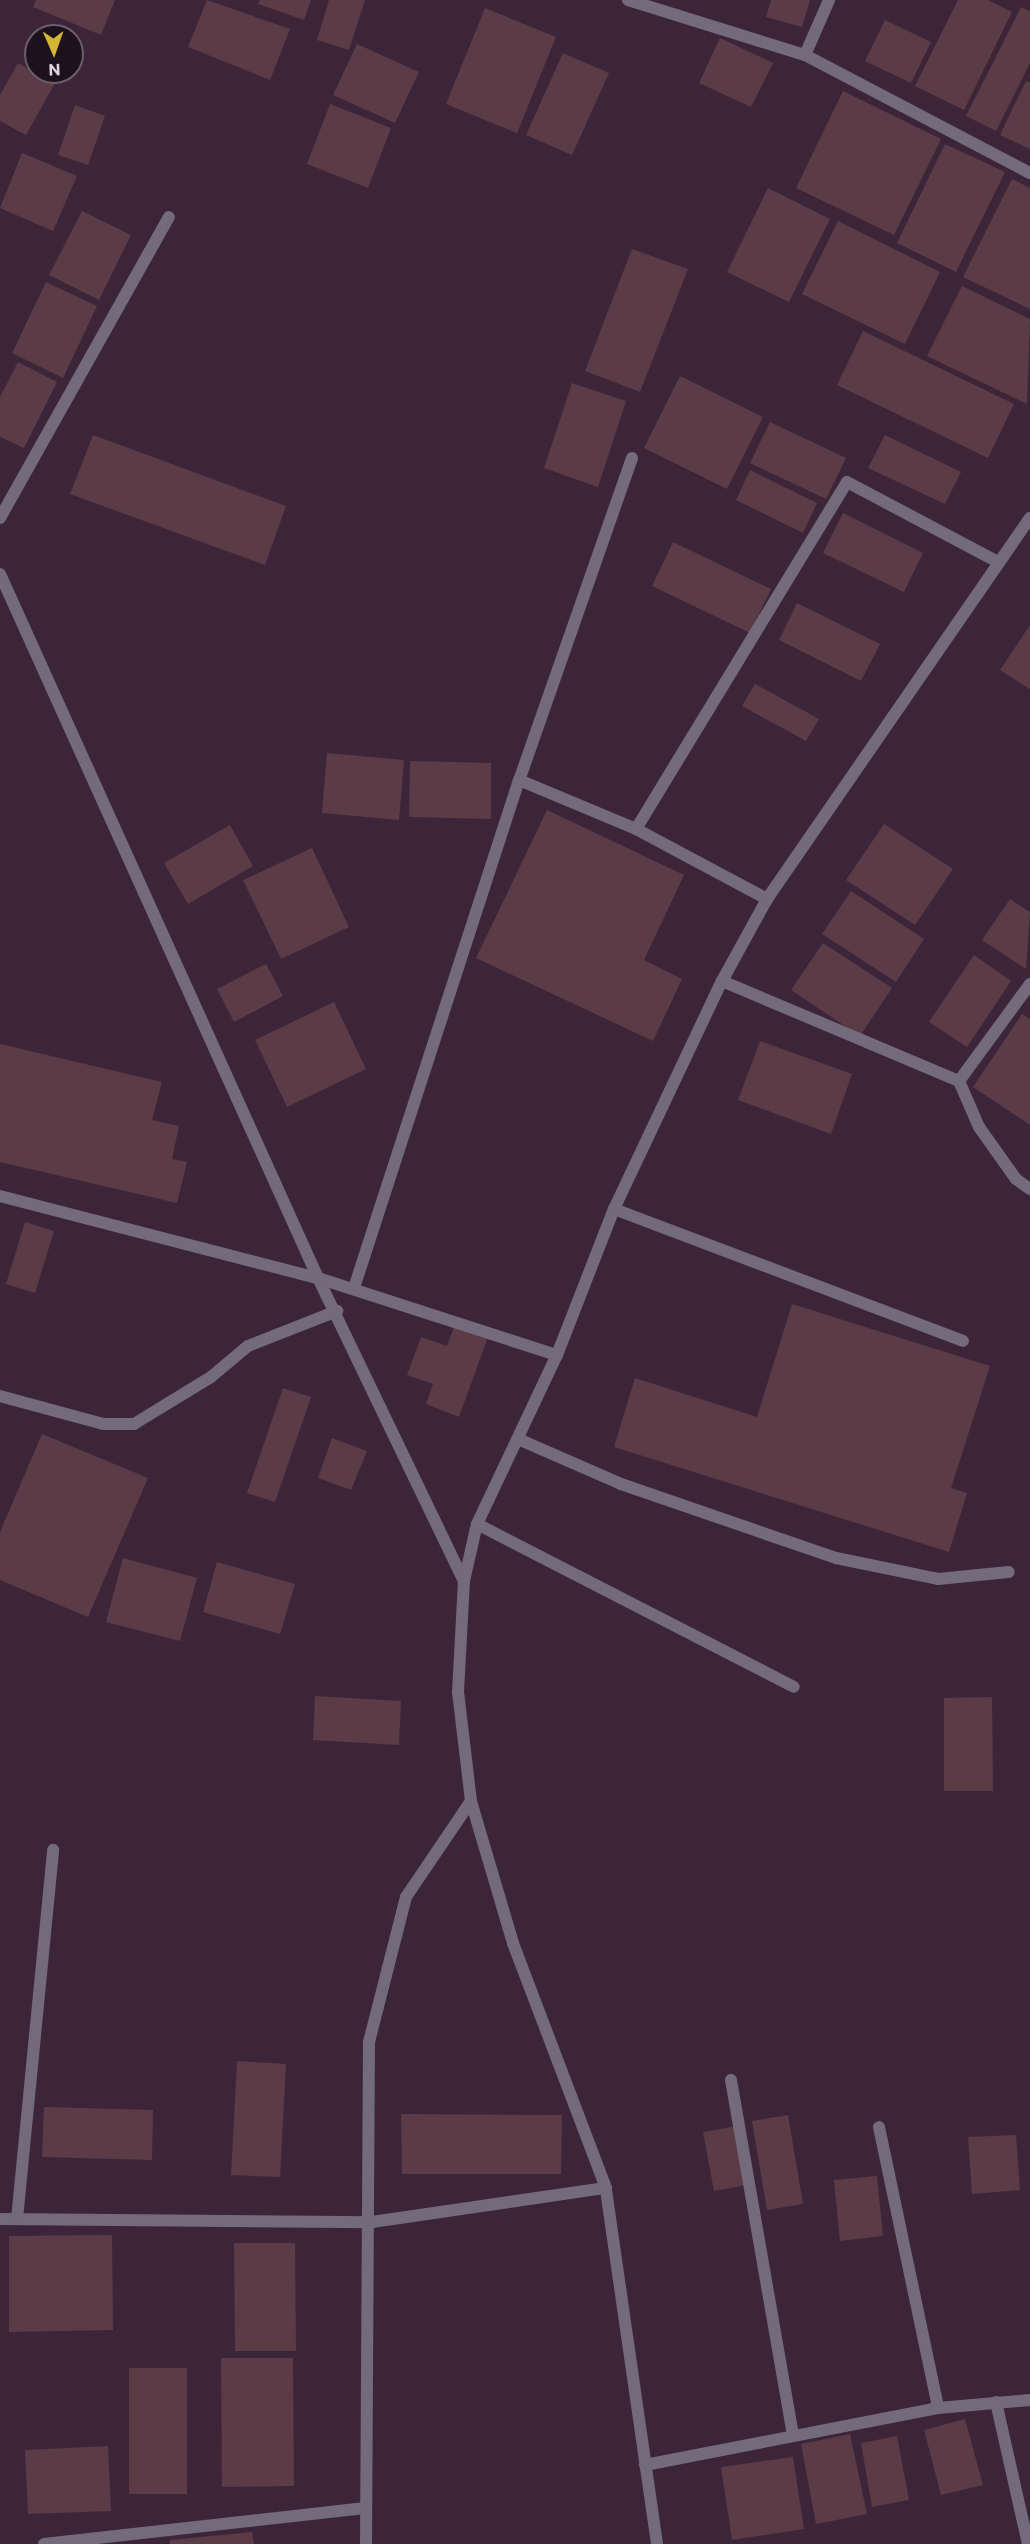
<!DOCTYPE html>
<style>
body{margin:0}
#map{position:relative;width:1030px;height:2544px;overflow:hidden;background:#3d2539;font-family:Commissioner,sans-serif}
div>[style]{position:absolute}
.building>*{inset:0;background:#5b3b46}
.minor>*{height:12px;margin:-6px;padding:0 6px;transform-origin:6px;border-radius:6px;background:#736a7b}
.tertiary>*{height:12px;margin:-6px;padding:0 6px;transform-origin:6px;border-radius:6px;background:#736a7b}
span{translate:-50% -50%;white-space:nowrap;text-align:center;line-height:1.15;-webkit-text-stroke:5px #1d121b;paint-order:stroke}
.north{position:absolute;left:24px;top:24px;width:60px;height:60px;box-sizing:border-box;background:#1d121b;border:2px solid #6b5e69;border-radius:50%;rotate:178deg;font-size:16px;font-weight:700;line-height:24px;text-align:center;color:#e1d1dd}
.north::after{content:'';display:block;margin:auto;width:21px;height:27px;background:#d3b635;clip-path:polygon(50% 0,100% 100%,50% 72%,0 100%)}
</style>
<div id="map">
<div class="building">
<i style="clip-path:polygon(36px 0,115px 0,101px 35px,33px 7px)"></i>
<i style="clip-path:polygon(207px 0,290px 29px,270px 80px,188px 47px)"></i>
<i style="clip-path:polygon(260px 0,311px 0,304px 20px,258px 4px)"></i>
<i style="clip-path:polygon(329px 0,365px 0,349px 50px,317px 40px)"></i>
<i style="clip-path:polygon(771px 0,810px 0,802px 27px,766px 17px)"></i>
<i style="clip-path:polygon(958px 0,988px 0,1012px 12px,964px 110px,915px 86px)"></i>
<i style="clip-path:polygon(1021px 7px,1030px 11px,1030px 63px,996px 131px,966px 116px)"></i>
<i style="clip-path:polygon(485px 8px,556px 37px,517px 133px,446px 104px)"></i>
<i style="clip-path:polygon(885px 20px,931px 42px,911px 83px,865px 61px)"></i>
<i style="clip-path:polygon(720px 38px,773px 63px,751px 107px,699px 83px)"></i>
<i style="clip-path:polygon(357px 44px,419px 72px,395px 123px,333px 95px)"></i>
<i style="clip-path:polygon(563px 53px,609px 73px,572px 155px,526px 135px)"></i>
<i style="clip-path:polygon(18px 63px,55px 83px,26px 135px,0 121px,0 95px)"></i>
<i style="clip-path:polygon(1026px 81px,1030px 83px,1030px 149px,1000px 135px)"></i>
<i style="clip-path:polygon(843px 91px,941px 139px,894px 235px,796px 188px)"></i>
<i style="clip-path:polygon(330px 104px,391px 128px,368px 188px,307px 164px)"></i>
<i style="clip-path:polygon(75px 105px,105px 116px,88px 165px,58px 155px)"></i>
<i style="clip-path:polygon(945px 144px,1005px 172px,956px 272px,897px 243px)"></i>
<i style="clip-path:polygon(22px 153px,77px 176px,53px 231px,0 208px)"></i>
<i style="clip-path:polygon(1012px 179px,1030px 188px,1030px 309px,963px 277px)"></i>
<i style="clip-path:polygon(768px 188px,830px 219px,789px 302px,727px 272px)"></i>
<i style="clip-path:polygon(82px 211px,131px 235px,99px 300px,49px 275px)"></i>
<i style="clip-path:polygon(838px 221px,940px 272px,905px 344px,802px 294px)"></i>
<i style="clip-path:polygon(632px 249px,688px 269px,640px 392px,585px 371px)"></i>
<i style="clip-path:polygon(46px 282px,97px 306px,63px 378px,12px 353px)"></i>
<i style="clip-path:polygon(962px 286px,1030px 319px,1027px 404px,927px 356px)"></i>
<i style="clip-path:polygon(863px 331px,1014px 404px,988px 458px,837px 385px)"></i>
<i style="clip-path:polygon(18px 362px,57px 382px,24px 448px,0 437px,0 397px)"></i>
<i style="clip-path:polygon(680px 376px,763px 417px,727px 489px,644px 448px)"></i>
<i style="clip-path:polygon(572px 383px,626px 401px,598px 487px,544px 468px)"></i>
<i style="clip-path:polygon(770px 422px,846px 458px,826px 499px,750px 463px)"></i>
<i style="clip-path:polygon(93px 435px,286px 506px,265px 565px,70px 494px)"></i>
<i style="clip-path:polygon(885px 435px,961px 472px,945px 504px,868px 468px)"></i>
<i style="clip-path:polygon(750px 470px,817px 503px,803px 533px,736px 500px)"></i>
<i style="clip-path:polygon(843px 513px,923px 553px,904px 592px,823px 553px)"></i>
<i style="clip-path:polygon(673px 542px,771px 589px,750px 633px,652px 586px)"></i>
<i style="clip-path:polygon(797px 603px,880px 644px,861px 681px,779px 640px)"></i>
<i style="clip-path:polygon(1030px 625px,1030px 689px,1000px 670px)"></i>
<i style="clip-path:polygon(755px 684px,819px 719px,806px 741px,742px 706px)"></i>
<i style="clip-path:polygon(327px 753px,404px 760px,399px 820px,322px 813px)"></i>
<i style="clip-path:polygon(410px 761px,491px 763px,491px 819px,409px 817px)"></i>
<i style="clip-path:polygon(547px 810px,684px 875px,644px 960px,682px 979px,653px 1041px,476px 958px)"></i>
<i style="clip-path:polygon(884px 824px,953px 869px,915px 925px,846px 880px)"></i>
<i style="clip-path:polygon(230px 825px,253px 866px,188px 904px,164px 863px)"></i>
<i style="clip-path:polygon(312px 848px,349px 927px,281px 959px,243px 880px)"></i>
<i style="clip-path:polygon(851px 891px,924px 939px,896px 982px,822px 934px)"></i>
<i style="clip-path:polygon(1010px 899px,1030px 912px,1026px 969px,982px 940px)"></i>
<i style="clip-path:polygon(823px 943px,892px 988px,860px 1036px,791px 990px)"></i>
<i style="clip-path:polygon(974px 955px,1011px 981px,967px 1047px,929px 1022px)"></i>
<i style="clip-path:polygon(266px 964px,283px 996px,234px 1022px,217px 989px)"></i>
<i style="clip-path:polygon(334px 1002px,366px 1069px,287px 1107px,255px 1040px)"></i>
<i style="clip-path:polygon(1022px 1014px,1030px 1019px,1030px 1125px,973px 1087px)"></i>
<i style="clip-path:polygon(760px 1041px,852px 1074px,831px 1134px,738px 1100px)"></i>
<i style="clip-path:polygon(0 1044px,162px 1082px,152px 1120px,179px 1126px,172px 1159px,187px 1162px,177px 1203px,0 1162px)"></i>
<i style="clip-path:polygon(25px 1222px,54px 1231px,35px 1293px,6px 1284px)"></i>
<i style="clip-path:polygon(792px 1304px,990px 1366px,951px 1488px,967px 1493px,949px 1552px,614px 1447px,635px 1378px,757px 1417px)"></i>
<i style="clip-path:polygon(456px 1322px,489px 1334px,459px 1417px,426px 1404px,433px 1384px,407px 1375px,421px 1337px,447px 1346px)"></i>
<i style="clip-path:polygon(283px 1388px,311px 1397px,275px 1502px,247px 1493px)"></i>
<i style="clip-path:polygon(42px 1434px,148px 1478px,88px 1617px,0 1580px,0 1532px)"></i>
<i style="clip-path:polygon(332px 1438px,367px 1451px,351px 1490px,318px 1478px)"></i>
<i style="clip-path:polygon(123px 1558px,197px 1578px,180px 1641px,106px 1622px)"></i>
<i style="clip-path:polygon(217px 1562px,295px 1584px,280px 1634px,203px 1612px)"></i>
<i style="clip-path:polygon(315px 1696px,401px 1701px,399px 1745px,313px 1740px)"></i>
<i style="clip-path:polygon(992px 1697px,993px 1791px,944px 1791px,944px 1698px)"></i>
<i style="clip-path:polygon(237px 2061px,286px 2064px,280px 2177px,231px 2175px)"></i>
<i style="clip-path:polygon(44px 2107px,153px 2110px,152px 2160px,42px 2157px)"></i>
<i style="clip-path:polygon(401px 2114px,562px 2115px,561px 2174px,402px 2174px)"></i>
<i style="clip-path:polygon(788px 2115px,803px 2204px,767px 2210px,752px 2121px)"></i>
<i style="clip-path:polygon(737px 2126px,747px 2185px,714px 2191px,703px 2132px)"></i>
<i style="clip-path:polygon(1016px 2135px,1020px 2190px,972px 2194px,968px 2137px)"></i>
<i style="clip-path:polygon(877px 2176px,883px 2236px,840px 2241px,834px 2180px)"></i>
<i style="clip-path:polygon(112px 2235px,113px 2330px,9px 2332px,9px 2236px)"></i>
<i style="clip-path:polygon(234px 2243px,295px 2243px,296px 2351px,235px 2351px)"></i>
<i style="clip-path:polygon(221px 2358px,293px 2358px,294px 2486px,222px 2487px)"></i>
<i style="clip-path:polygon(129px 2368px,187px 2368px,187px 2494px,129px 2494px)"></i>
<i style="clip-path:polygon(965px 2419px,983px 2485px,941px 2495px,924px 2430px)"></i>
<i style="clip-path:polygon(850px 2434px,867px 2514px,816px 2524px,801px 2444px)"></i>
<i style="clip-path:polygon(897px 2436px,909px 2500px,872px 2507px,861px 2443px)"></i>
<i style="clip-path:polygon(108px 2446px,111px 2511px,28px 2514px,25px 2450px)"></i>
<i style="clip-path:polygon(793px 2457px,804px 2529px,732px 2540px,721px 2467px)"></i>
<i style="clip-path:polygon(252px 2532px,254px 2544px,170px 2544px,170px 2540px)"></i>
</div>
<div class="minor">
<i style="left:628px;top:0;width:185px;rotate:17.3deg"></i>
<i style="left:805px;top:55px;width:254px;rotate:27.7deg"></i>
<i style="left:805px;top:55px;width:60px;rotate:-66.4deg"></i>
<i style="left:632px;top:458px;width:341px;rotate:109.3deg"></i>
<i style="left:519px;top:780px;width:127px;rotate:22.7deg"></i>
<i style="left:636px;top:829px;width:149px;rotate:28.1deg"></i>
<i style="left:0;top:518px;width:345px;rotate:-60.7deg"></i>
<i style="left:636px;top:829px;width:406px;rotate:-58.7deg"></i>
<i style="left:847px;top:482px;width:169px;rotate:27.9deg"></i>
<i style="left:722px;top:981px;width:257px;rotate:22.9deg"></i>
<i style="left:1030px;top:984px;width:120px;rotate:126.2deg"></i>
<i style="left:959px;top:1081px;width:50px;rotate:66.5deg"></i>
<i style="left:979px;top:1127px;width:64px;rotate:54.6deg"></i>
<i style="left:1016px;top:1179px;width:17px;rotate:36deg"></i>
<i style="left:0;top:1196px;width:328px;rotate:14.5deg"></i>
<i style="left:318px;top:1278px;width:251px;rotate:17.9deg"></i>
<i style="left:614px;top:1209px;width:373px;rotate:20.7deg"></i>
<i style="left:354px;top:1288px;width:534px;rotate:-72.01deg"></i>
<i style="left:0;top:1396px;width:107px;rotate:15.2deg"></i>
<i style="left:103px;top:1424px;width:31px"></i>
<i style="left:134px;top:1424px;width:90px;rotate:-31.4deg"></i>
<i style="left:211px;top:1377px;width:48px;rotate:-40deg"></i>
<i style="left:248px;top:1346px;width:96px;rotate:-21.5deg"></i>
<i style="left:518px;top:1439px;width:112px;rotate:23.6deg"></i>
<i style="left:621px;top:1484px;width:227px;rotate:19deg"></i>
<i style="left:836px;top:1558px;width:104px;rotate:11.6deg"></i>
<i style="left:938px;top:1579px;width:71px;rotate:-5.6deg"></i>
<i style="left:477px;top:1524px;width:356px;rotate:27.2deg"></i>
<i style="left:731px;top:2080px;width:361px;rotate:80.1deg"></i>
<i style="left:879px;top:2127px;width:287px;rotate:78.1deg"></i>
<i style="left:0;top:2219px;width:372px;rotate:0.5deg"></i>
<i style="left:372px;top:2222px;width:236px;rotate:-8.3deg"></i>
<i style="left:17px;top:2219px;width:371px;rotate:-84.4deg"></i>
<i style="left:996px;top:2402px;width:146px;rotate:77.3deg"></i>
<i style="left:645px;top:2465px;width:298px;rotate:-11deg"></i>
<i style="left:938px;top:2408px;width:92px;rotate:-5deg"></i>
<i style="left:44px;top:2544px;width:321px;rotate:-6.4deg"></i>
<i style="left:366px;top:2544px;width:502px;rotate:-89.66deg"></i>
<i style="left:369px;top:2042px;width:150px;rotate:-75.7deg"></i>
<i style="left:406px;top:1897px;width:116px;rotate:-55.9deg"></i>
</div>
<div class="tertiary">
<i style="left:0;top:574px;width:772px;rotate:65.69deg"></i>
<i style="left:318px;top:1278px;width:336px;rotate:64.3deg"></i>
<i style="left:657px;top:2544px;width:360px;rotate:-98.2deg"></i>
<i style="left:606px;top:2188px;width:262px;rotate:-110.8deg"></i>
<i style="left:513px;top:1943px;width:148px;rotate:-106.5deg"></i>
<i style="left:471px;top:1801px;width:110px;rotate:-96.8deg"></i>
<i style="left:458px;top:1692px;width:111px;rotate:-86.9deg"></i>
<i style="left:464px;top:1581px;width:58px;rotate:-77.2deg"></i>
<i style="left:477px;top:1524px;width:187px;rotate:-64.7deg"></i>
<i style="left:557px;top:1355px;width:157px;rotate:-68.7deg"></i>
<i style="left:614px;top:1209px;width:252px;rotate:-64.7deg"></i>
<i style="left:722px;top:981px;width:94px;rotate:-61.2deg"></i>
<i style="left:767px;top:899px;width:463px;rotate:-55.4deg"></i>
</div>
<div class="north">N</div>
</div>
